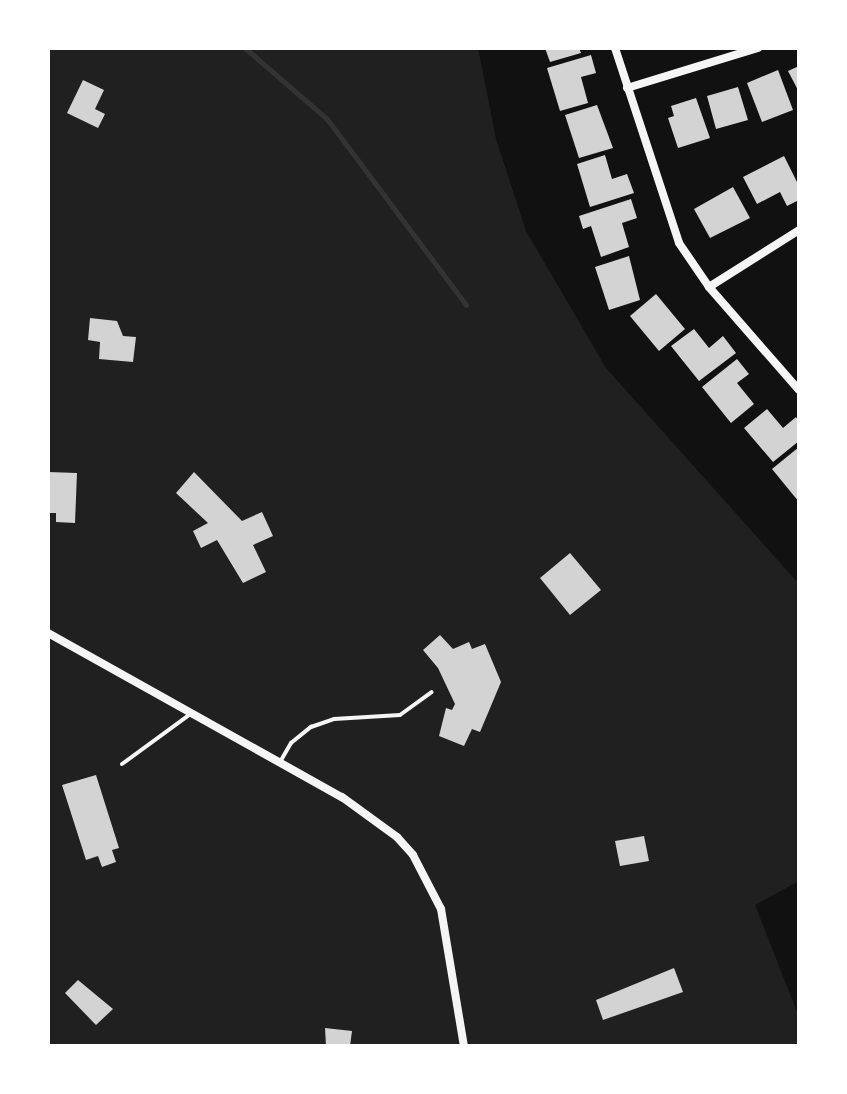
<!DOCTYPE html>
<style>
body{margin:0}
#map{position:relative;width:847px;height:1094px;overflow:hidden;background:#111;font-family:"Varela Round",sans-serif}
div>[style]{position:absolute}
.green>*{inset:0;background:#202020}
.stream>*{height:5px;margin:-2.5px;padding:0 2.5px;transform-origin:2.5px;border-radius:2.5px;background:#333}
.building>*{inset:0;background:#d3d3d3}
.service>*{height:4px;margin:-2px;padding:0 2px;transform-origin:2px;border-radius:2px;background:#f5f5f5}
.minor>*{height:8px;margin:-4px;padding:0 4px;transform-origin:4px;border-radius:4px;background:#f5f5f5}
span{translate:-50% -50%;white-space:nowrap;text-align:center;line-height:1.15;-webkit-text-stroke:6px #fff;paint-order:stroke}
.frame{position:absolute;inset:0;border:50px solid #fff;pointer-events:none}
</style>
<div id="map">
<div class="green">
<i style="clip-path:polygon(48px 48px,478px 48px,496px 139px,526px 231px,606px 368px,799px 584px,799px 881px,755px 905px,799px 1017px,799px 1046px,48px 1046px)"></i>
</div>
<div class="stream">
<i style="left:245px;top:48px;width:108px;rotate:40.9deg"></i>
<i style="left:327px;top:119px;width:232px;rotate:53.2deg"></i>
</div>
<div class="building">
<i style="clip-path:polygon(545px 48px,579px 48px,581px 53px,550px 62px)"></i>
<i style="clip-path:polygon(591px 55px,596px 73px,581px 77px,588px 103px,560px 111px,547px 68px)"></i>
<i style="clip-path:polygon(799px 66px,799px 92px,788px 71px)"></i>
<i style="clip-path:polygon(778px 70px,793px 110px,762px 122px,747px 83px)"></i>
<i style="clip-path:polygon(83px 80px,104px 90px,95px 109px,105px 114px,98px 128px,67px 113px)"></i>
<i style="clip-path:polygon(738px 87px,748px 120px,716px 129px,707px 96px)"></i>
<i style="clip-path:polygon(696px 98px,710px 138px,678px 148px,668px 118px,674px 116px,671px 106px)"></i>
<i style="clip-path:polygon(597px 105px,613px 148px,579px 158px,565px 115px)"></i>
<i style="clip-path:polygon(605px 155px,612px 179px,627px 174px,634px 193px,590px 207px,577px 164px)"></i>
<i style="clip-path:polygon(784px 156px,799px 186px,799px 200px,787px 206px,780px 192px,757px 204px,743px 177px)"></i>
<i style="clip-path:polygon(733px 187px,750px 218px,710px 238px,694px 209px)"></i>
<i style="clip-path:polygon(631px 199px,637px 218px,622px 223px,629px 247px,601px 257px,591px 226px,583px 229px,579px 216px)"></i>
<i style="clip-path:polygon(629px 256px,640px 300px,609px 310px,595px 267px)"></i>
<i style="clip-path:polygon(656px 294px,685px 329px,659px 351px,630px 316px)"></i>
<i style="clip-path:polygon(90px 318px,117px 321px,123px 336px,136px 337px,133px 362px,99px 359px,100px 342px,88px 340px)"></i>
<i style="clip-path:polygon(694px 329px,709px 348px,723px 336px,736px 353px,699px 381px,671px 346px)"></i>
<i style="clip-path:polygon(737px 359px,749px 374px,737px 383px,754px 404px,731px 423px,702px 387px)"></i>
<i style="clip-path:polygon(767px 409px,783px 428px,796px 417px,799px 422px,799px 441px,773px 462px,744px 428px)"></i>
<i style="clip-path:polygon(799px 447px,799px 502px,772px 469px)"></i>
<i style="clip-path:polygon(48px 472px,77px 473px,75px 523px,56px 522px,56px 513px,48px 513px)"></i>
<i style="clip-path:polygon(194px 472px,242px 521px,262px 512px,273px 536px,253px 545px,266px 572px,243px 583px,217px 540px,201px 548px,193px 531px,208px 523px,176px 493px)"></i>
<i style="clip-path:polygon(570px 553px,601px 590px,570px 615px,540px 578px)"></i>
<i style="clip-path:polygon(440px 635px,453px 649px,469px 642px,472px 649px,485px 644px,501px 682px,480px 732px,472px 729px,464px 746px,439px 736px,446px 708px,452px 710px,455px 704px,438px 668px,423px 650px)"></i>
<i style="clip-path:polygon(96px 775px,119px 848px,112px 850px,116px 862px,102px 867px,98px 856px,86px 860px,62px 785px)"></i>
<i style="clip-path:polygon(644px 836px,649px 861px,620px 866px,615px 841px)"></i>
<i style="clip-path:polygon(674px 968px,683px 992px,603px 1020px,596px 1000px)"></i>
<i style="clip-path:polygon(78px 980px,113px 1009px,96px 1025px,65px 993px)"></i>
<i style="clip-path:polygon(325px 1028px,352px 1031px,350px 1046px,326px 1046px)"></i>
</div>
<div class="service">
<i style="left:280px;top:762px;width:22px;rotate:-60deg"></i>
<i style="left:291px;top:743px;width:26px;rotate:-39deg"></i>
<i style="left:311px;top:727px;width:24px;rotate:-19deg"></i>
<i style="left:334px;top:719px;width:66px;rotate:-3.5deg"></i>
<i style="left:400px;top:715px;width:39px;rotate:-36deg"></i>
<i style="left:122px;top:764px;width:87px;rotate:-36.1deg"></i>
</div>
<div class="minor">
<i style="left:615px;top:48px;width:205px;rotate:71.8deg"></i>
<i style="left:679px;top:243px;width:53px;rotate:55.7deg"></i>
<i style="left:709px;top:287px;width:137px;rotate:48.9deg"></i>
<i style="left:627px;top:88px;width:137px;rotate:-17deg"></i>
<i style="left:709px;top:287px;width:107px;rotate:-32.3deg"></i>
<i style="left:48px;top:633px;width:337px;rotate:29.2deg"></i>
<i style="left:342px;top:797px;width:68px;rotate:36deg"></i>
<i style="left:397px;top:837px;width:24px;rotate:48deg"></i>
<i style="left:413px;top:855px;width:61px;rotate:62.6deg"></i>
<i style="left:441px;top:909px;width:139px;rotate:80.5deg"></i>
</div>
<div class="frame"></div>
</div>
